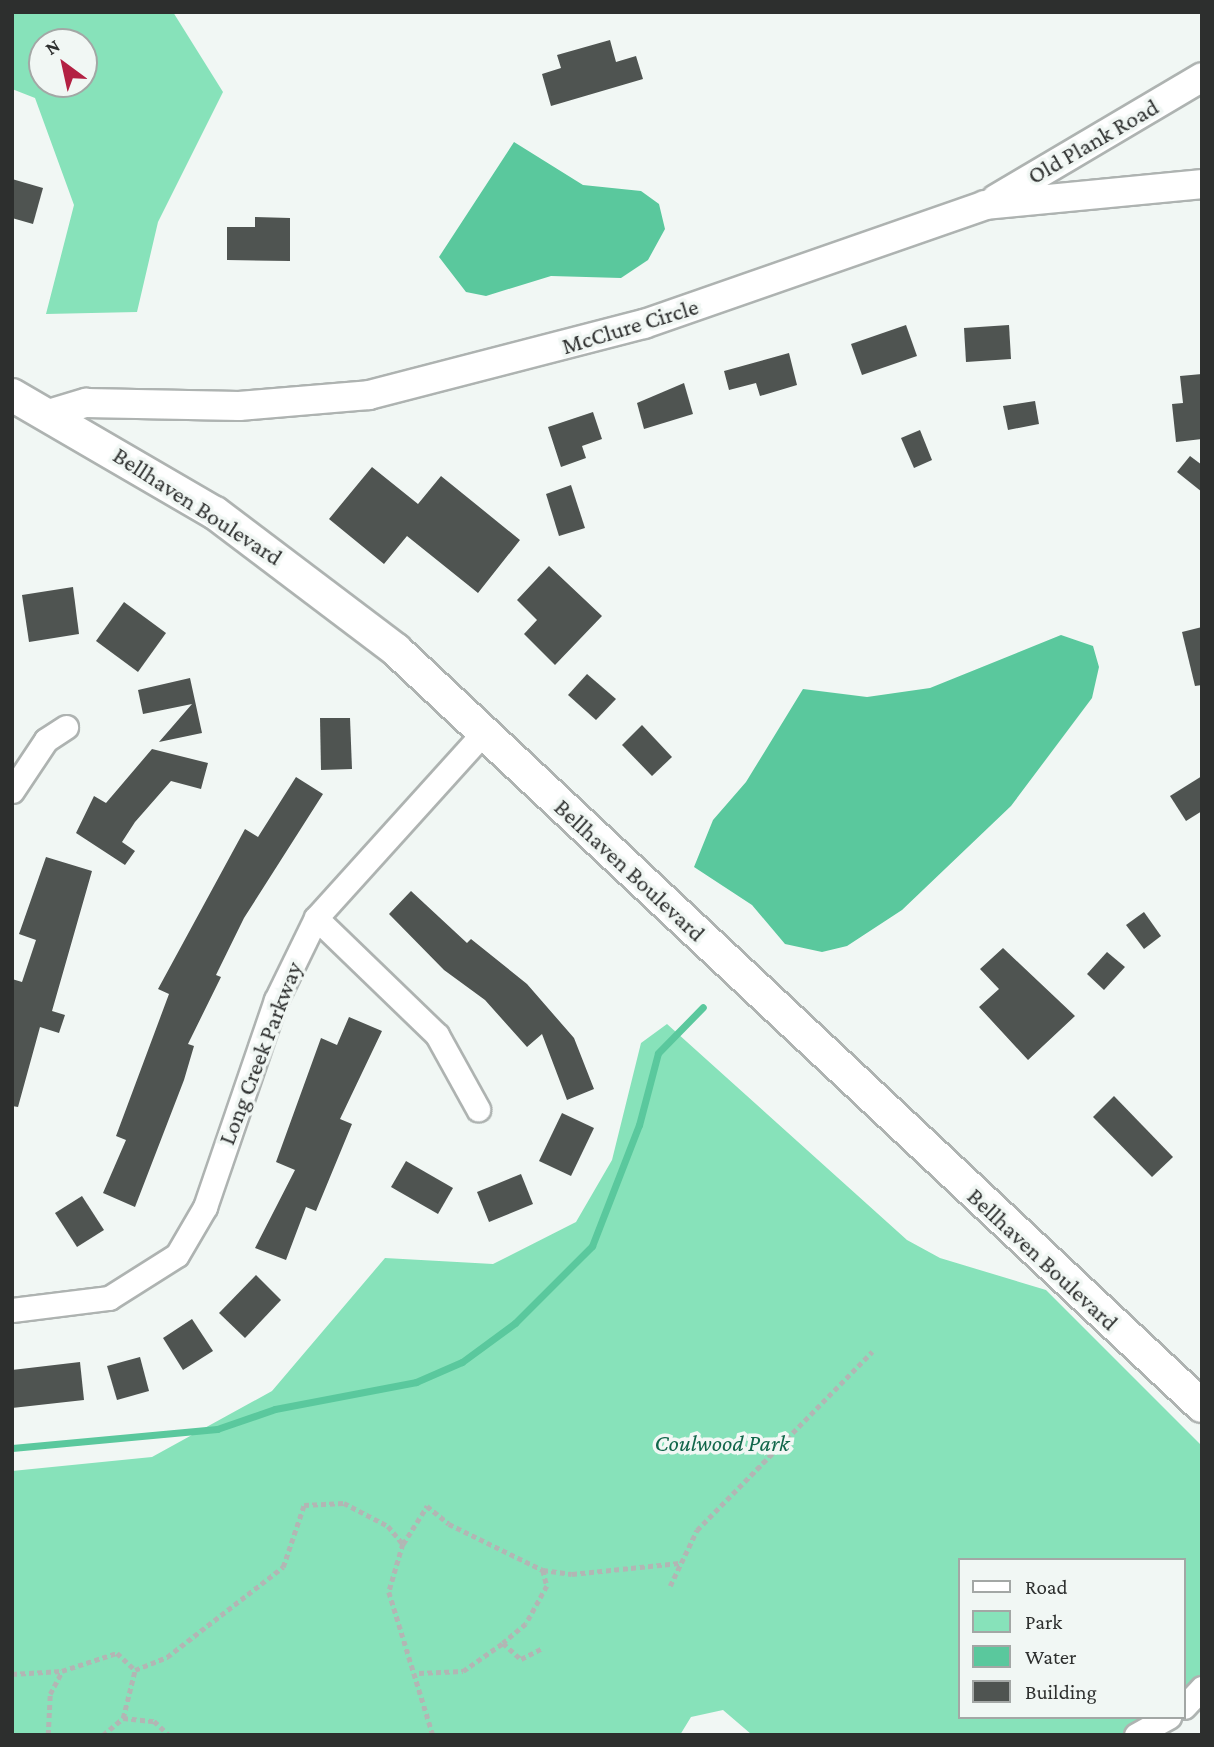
<!DOCTYPE html>
<style>
body{margin:0}
#map{position:relative;width:1214px;height:1747px;overflow:hidden;background:#f1f7f4;font-family:"Crimson Pro",serif}
div>[style]{position:absolute}
.green>*{inset:0;background:#87e2ba}
.water>*{inset:0;background:#5ac89d}
.stream>*{height:7px;margin:-3.5px;padding:0 3.5px;transform-origin:3.5px;border-radius:3.5px;background:#5ac89d}
.building>*{inset:0;background:#4f5451}
.path>*{height:4.5px;margin-top:-2.25px;transform-origin:0;background:repeating-linear-gradient(90deg,#b2b6b4 0 5px,transparent 0 8.5px)}
.roads{filter:drop-shadow(2px 0 #aeb3b1) drop-shadow(-2px 0 #aeb3b1) drop-shadow(0 2px #aeb3b1) drop-shadow(0 -2px #aeb3b1)}
.minor>*{height:23px;margin:-11.5px;padding:0 11.5px;transform-origin:11.5px;border-radius:11.5px;background:#fff}
.tertiary>*{height:28px;margin:-14px;padding:0 14px;transform-origin:14px;border-radius:14px;background:#fff}
.secondary>*{height:32px;margin:-16px;padding:0 16px;transform-origin:16px;border-radius:16px;background:#fff}
span{translate:-50% -50%;white-space:nowrap;text-align:center;line-height:1.15;-webkit-text-stroke:7px #f1f7f4;paint-order:stroke}
.street-label{font-size:24px;color:#2d2f2e}
.park-label{font-size:24px;color:#11664a;font-style:italic}
.frame{position:absolute;inset:0;border:14px solid #2d2f2e;pointer-events:none}
.legend{position:absolute;left:958px;top:1558px;width:228px;height:161px;box-sizing:border-box;background:#f1f7f4;border:2px solid #a3a7a5;margin:0;padding:9px 12px;list-style:none;font-size:21px;color:#2d2f2e}
.legend li{display:flex;align-items:center;gap:14px;height:35px}
.legend b{width:35px;border:2px solid #a3a7a5}
.north{position:absolute;left:28px;top:28px;width:70px;height:70px;box-sizing:border-box;background:#f1f7f4;border:2px solid #a3a7a5;border-radius:50%;rotate:327deg;font-size:19px;font-weight:700;line-height:28px;text-align:center;color:#2d2f2e}
.north::after{content:'';display:block;margin:auto;width:24px;height:32px;background:#b32143;clip-path:polygon(50% 0,100% 100%,50% 72%,0 100%)}
</style>
<div id="map">
<div class="green">
<i style="clip-path:polygon(evenodd,12px 12px,173px 12px,223px 92px,158px 222px,137px 312px,46px 314px,74px 205px,35px 98px,12px 89px,12px 12px,42px 42px,84px 42px,84px 84px,42px 84px,42px 42px)"></i>
<i style="clip-path:polygon(667px 1024px,907px 1240px,940px 1258px,1046px 1290px,1202px 1446px,1202px 1688px,1184px 1707px,1184px 1560px,960px 1560px,960px 1717px,1169px 1717px,1136px 1735px,751px 1734px,723px 1710px,691px 1717px,680px 1735px,12px 1735px,12px 1471px,152px 1457px,272px 1391px,385px 1258px,493px 1264px,576px 1222px,612px 1160px,641px 1043px)"></i>
</div>
<div class="water">
<i style="clip-path:polygon(514px 142px,583px 185px,641px 191px,659px 204px,665px 229px,648px 260px,621px 278px,551px 276px,486px 296px,466px 292px,439px 257px)"></i>
<i style="clip-path:polygon(1061px 635px,1093px 646px,1099px 667px,1092px 698px,1011px 806px,902px 910px,847px 946px,822px 952px,785px 944px,752px 905px,694px 867px,713px 820px,746px 782px,803px 689px,867px 697px,930px 688px)"></i>
</div>
<div class="stream">
<i style="left:12px;top:1448px;width:206px;rotate:-5.3deg"></i>
<i style="left:217px;top:1429px;width:61px;rotate:-19deg"></i>
<i style="left:275px;top:1409px;width:144px;rotate:-10.8deg"></i>
<i style="left:416px;top:1382px;width:50px;rotate:-23.5deg"></i>
<i style="left:462px;top:1362px;width:66px;rotate:-36.3deg"></i>
<i style="left:515px;top:1323px;width:109px;rotate:-45deg"></i>
<i style="left:592px;top:1246px;width:130px;rotate:-68.8deg"></i>
<i style="left:639px;top:1125px;width:74px;rotate:-75.2deg"></i>
<i style="left:658px;top:1053px;width:64px;rotate:-45.6deg"></i>
</div>
<div class="building">
<i style="clip-path:polygon(610px 40px,616px 62px,636px 56px,643px 79px,551px 106px,542px 74px,561px 68px,557px 55px)"></i>
<i style="clip-path:polygon(12px 179px,43px 188px,33px 224px,12px 218px)"></i>
<i style="clip-path:polygon(255px 217px,290px 218px,290px 261px,227px 260px,227px 227px,255px 227px)"></i>
<i style="clip-path:polygon(906px 325px,917px 356px,862px 375px,851px 344px)"></i>
<i style="clip-path:polygon(1009px 325px,1011px 359px,966px 362px,964px 328px)"></i>
<i style="clip-path:polygon(789px 353px,797px 385px,760px 396px,756px 383px,729px 390px,724px 371px)"></i>
<i style="clip-path:polygon(1202px 374px,1202px 439px,1176px 442px,1172px 404px,1183px 403px,1180px 376px)"></i>
<i style="clip-path:polygon(684px 383px,693px 414px,644px 429px,637px 403px)"></i>
<i style="clip-path:polygon(1035px 401px,1039px 424px,1008px 430px,1003px 406px)"></i>
<i style="clip-path:polygon(593px 412px,602px 439px,582px 446px,586px 458px,561px 467px,548px 427px)"></i>
<i style="clip-path:polygon(920px 430px,932px 460px,914px 468px,901px 438px)"></i>
<i style="clip-path:polygon(1190px 456px,1202px 465px,1202px 492px,1177px 472px)"></i>
<i style="clip-path:polygon(372px 467px,418px 504px,441px 476px,520px 540px,478px 593px,407px 536px,384px 564px,329px 519px)"></i>
<i style="clip-path:polygon(571px 485px,585px 528px,559px 536px,546px 494px)"></i>
<i style="clip-path:polygon(549px 566px,602px 616px,555px 665px,524px 634px,537px 620px,517px 600px)"></i>
<i style="clip-path:polygon(73px 587px,79px 634px,29px 642px,22px 595px)"></i>
<i style="clip-path:polygon(124px 602px,166px 633px,138px 672px,96px 641px)"></i>
<i style="clip-path:polygon(1202px 627px,1202px 685px,1195px 686px,1182px 632px)"></i>
<i style="clip-path:polygon(587px 674px,616px 699px,596px 720px,568px 695px)"></i>
<i style="clip-path:polygon(190px 678px,202px 733px,159px 742px,192px 704px,143px 714px,138px 690px)"></i>
<i style="clip-path:polygon(320px 718px,350px 718px,352px 769px,321px 770px)"></i>
<i style="clip-path:polygon(642px 725px,672px 757px,652px 776px,622px 745px)"></i>
<i style="clip-path:polygon(152px 749px,208px 763px,201px 789px,171px 781px,135px 822px,122px 842px,135px 851px,125px 865px,76px 833px,94px 796px,106px 803px)"></i>
<i style="clip-path:polygon(1202px 776px,1202px 811px,1186px 821px,1170px 796px)"></i>
<i style="clip-path:polygon(296px 777px,323px 794px,244px 918px,216px 975px,221px 977px,188px 1044px,194px 1046px,184px 1080px,135px 1207px,103px 1193px,126px 1140px,116px 1136px,169px 994px,158px 989px,245px 829px,258px 837px)"></i>
<i style="clip-path:polygon(46px 857px,92px 871px,52px 1011px,65px 1015px,59px 1033px,40px 1027px,18px 1107px,12px 1106px,12px 979px,22px 982px,36px 940px,19px 934px)"></i>
<i style="clip-path:polygon(411px 891px,467px 943px,471px 939px,527px 984px,574px 1038px,594px 1089px,567px 1100px,542px 1034px,527px 1047px,485px 1000px,444px 970px,389px 914px)"></i>
<i style="clip-path:polygon(1144px 912px,1161px 936px,1144px 949px,1126px 925px)"></i>
<i style="clip-path:polygon(1003px 948px,1075px 1016px,1028px 1060px,979px 1007px,999px 989px,980px 969px)"></i>
<i style="clip-path:polygon(1107px 952px,1125px 967px,1104px 990px,1087px 974px)"></i>
<i style="clip-path:polygon(349px 1017px,382px 1031px,340px 1119px,352px 1124px,316px 1211px,306px 1207px,286px 1260px,255px 1248px,295px 1170px,276px 1162px,321px 1038px,337px 1045px)"></i>
<i style="clip-path:polygon(1114px 1096px,1173px 1157px,1152px 1177px,1093px 1117px)"></i>
<i style="clip-path:polygon(562px 1113px,594px 1128px,571px 1176px,539px 1161px)"></i>
<i style="clip-path:polygon(406px 1161px,453px 1188px,438px 1214px,391px 1187px)"></i>
<i style="clip-path:polygon(521px 1174px,533px 1204px,489px 1222px,477px 1192px)"></i>
<i style="clip-path:polygon(82px 1196px,104px 1230px,77px 1247px,55px 1213px)"></i>
<i style="clip-path:polygon(256px 1275px,281px 1300px,245px 1338px,219px 1313px)"></i>
<i style="clip-path:polygon(192px 1319px,213px 1351px,183px 1370px,163px 1338px)"></i>
<i style="clip-path:polygon(140px 1357px,149px 1391px,117px 1400px,107px 1366px)"></i>
<i style="clip-path:polygon(80px 1362px,84px 1400px,12px 1408px,12px 1370px)"></i>
</div>
<div class="path">
<i style="left:403px;top:1544px;width:45px;rotate:-57.7deg"></i>
<i style="left:427px;top:1506px;width:28px;rotate:39deg"></i>
<i style="left:449px;top:1524px;width:105px;rotate:26.1deg"></i>
<i style="left:543px;top:1570px;width:16px;rotate:76deg"></i>
<i style="left:547px;top:1586px;width:43px;rotate:118.9deg"></i>
<i style="left:526px;top:1624px;width:30px;rotate:140deg"></i>
<i style="left:543px;top:1570px;width:29px;rotate:8deg"></i>
<i style="left:572px;top:1574px;width:108px;rotate:-5.9deg"></i>
<i style="left:670px;top:1586px;width:62px;rotate:-64.3deg"></i>
<i style="left:697px;top:1530px;width:250px;rotate:-45.5deg"></i>
<i style="left:419px;top:1673px;width:44px;rotate:-2.6deg"></i>
<i style="left:463px;top:1671px;width:49px;rotate:-35deg"></i>
<i style="left:503px;top:1643px;width:24px;rotate:42deg"></i>
<i style="left:521px;top:1659px;width:25px;rotate:-27deg"></i>
<i style="left:12px;top:1674px;width:50px;rotate:-3.4deg"></i>
<i style="left:123px;top:1718px;width:31px;rotate:6deg"></i>
<i style="left:154px;top:1721px;width:21px;rotate:43deg"></i>
<i style="left:48px;top:1735px;width:41px;rotate:-87.2deg"></i>
<i style="left:50px;top:1694px;width:26px;rotate:-62deg"></i>
<i style="left:62px;top:1671px;width:58px;rotate:-18.1deg"></i>
<i style="left:117px;top:1653px;width:25px;rotate:43deg"></i>
<i style="left:103px;top:1735px;width:26px;rotate:-40deg"></i>
<i style="left:123px;top:1718px;width:49px;rotate:-76deg"></i>
<i style="left:135px;top:1670px;width:35px;rotate:-22deg"></i>
<i style="left:167px;top:1657px;width:147px;rotate:-37.8deg"></i>
<i style="left:283px;top:1567px;width:65px;rotate:-71.3deg"></i>
<i style="left:304px;top:1505px;width:40px;rotate:-2.9deg"></i>
<i style="left:344px;top:1503px;width:50px;rotate:27.6deg"></i>
<i style="left:388px;top:1526px;width:23px;rotate:50deg"></i>
<i style="left:403px;top:1544px;width:50px;rotate:106.3deg"></i>
<i style="left:389px;top:1592px;width:150px;rotate:72.9deg"></i>
</div>
<div class="roads">
<div class="minor">
<i style="left:12px;top:791px;width:61px;rotate:-56.3deg"></i>
<i style="left:46px;top:740px;width:24px;rotate:-33deg"></i>
<i style="left:316px;top:918px;width:168px;rotate:44deg"></i>
<i style="left:437px;top:1035px;width:85px;rotate:61deg"></i>
<i style="left:12px;top:1310px;width:98px;rotate:-7.1deg"></i>
<i style="left:109px;top:1298px;width:80px;rotate:-32.3deg"></i>
<i style="left:177px;top:1255px;width:56px;rotate:-59.7deg"></i>
<i style="left:205px;top:1207px;width:219px;rotate:-71.1deg"></i>
<i style="left:276px;top:1000px;width:91px;rotate:-64deg"></i>
<i style="left:316px;top:918px;width:251px;rotate:-47.9deg"></i>
<i style="left:1184px;top:1707px;width:26px;rotate:-47deg"></i>
<i style="left:1136px;top:1735px;width:38px;rotate:-29deg"></i>
</div>
<div class="tertiary">
<i style="left:996px;top:199px;width:239px;rotate:-30.6deg"></i>
<i style="left:49px;top:414px;width:39px;rotate:-17deg"></i>
<i style="left:86px;top:403px;width:153px;rotate:1.1deg"></i>
<i style="left:239px;top:406px;width:130px;rotate:-4.8deg"></i>
<i style="left:369px;top:395px;width:284px;rotate:-14.5deg"></i>
<i style="left:644px;top:324px;width:361px;rotate:-19.2deg"></i>
<i style="left:985px;top:205px;width:218px;rotate:-5.5deg"></i>
</div>
<div class="secondary">
<i style="left:12px;top:395px;width:235px;rotate:30.2deg"></i>
<i style="left:215px;top:513px;width:227px;rotate:37.1deg"></i>
<i style="left:396px;top:650px;width:1105px;rotate:43.17deg"></i>
</div>
</div>
<div class="street-label">
<span style="left:1093px;top:141px;rotate:-30deg">Old Plank Road</span>
<span style="left:630px;top:326px;rotate:-17deg">McClure Circle</span>
<span style="left:198px;top:506px;rotate:33deg">Bellhaven Boulevard</span>
<span style="left:630px;top:870px;rotate:43deg">Bellhaven Boulevard</span>
<span style="left:260px;top:1053px;rotate:-69deg">Long Creek Parkway</span>
<span style="left:1043px;top:1259px;rotate:43deg">Bellhaven Boulevard</span>
</div>
<div class="park-label">
<span style="left:722px;top:1443px">Coulwood Park</span>
</div>
<div class="frame"></div>
<ul class="legend">
<li><b style="height:9px;background:#fff"></b>Road</li>
<li><b style="height:19px;background:#87e2ba"></b>Park</li>
<li><b style="height:19px;background:#5ac89d"></b>Water</li>
<li><b style="height:19px;background:#4f5451"></b>Building</li>
</ul>
<div class="north">N</div>
</div>
